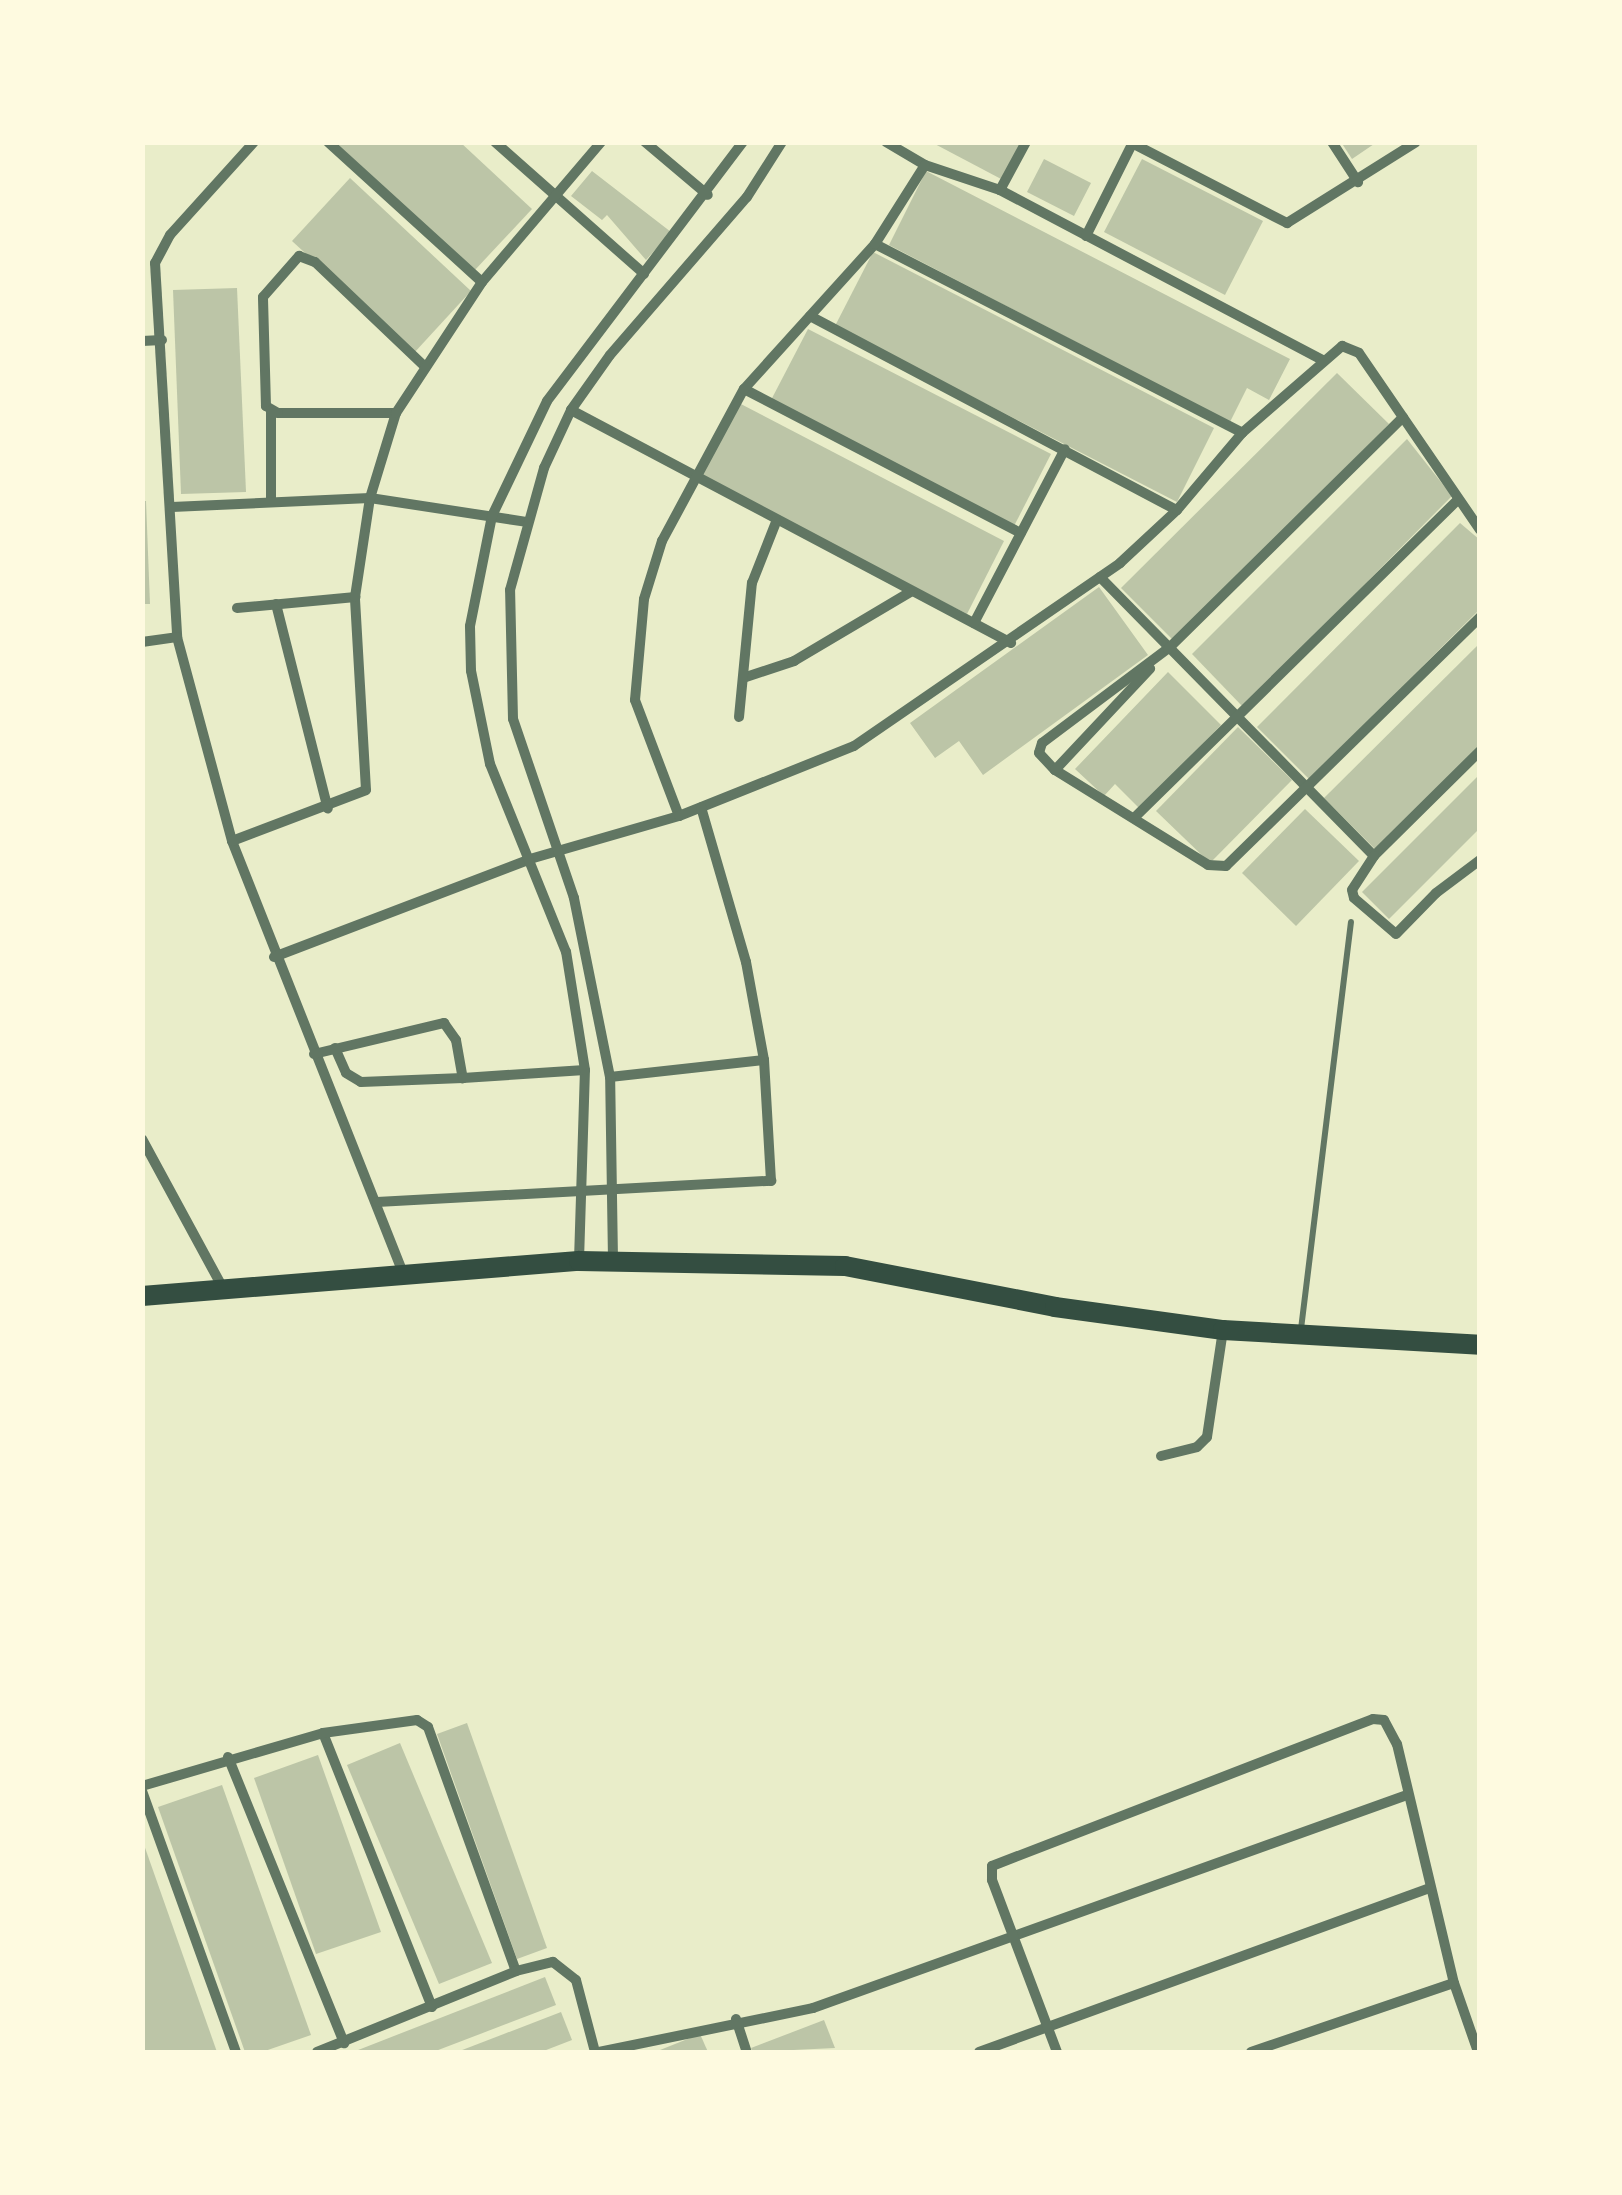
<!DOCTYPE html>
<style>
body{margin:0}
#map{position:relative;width:1622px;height:2195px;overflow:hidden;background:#e9edc9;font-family:Helvetica,sans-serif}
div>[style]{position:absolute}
.building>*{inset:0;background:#bcc5a7}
.service>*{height:6px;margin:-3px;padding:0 3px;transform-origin:3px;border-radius:3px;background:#617663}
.minor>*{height:10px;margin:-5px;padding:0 5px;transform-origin:5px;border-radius:5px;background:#617663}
.primary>*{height:20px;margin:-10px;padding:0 10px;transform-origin:10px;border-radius:10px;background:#344e41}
span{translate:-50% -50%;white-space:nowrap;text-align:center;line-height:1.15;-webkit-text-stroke:8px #fefae0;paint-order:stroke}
.frame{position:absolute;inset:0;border:145px solid #fefae0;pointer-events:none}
</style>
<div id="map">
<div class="building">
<i style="clip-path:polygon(335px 142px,460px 142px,532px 209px,474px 271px)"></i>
<i style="clip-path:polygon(931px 142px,1022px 142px,1003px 180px)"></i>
<i style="clip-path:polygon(1341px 142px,1377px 142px,1352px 159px)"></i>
<i style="clip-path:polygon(1044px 159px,1091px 183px,1074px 216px,1027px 192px)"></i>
<i style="clip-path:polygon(1142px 159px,1263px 221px,1225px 295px,1104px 232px)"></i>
<i style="clip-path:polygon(592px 171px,671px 232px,646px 260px,607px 215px,602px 220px,571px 196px)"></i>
<i style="clip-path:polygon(926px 171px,1290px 359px,1269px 400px,1247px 388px,1230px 422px,889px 245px)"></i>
<i style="clip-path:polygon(350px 178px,471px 291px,414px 353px,292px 241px)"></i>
<i style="clip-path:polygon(873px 252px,1214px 428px,1177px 502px,835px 326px)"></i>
<i style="clip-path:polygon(237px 288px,246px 492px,181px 494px,173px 290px)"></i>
<i style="clip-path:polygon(808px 329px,1051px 454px,1013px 528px,770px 402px)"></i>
<i style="clip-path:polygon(1337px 373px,1389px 424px,1173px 640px,1121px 588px)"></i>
<i style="clip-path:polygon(737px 402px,1004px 541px,967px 614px,700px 476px)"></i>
<i style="clip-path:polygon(1407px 439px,1452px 496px,1243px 707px,1192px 654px)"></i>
<i style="clip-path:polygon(142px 501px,146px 501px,150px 604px,142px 604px)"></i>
<i style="clip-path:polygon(1460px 523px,1480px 540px,1480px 609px,1309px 779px,1257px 727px)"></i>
<i style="clip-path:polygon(1099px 587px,1148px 655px,983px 775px,959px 741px,935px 758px,910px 723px)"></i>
<i style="clip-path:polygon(1480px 643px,1480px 747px,1376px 850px,1324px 798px)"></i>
<i style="clip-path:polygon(1168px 672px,1221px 725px,1140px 809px,1115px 784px,1104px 796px,1075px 769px)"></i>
<i style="clip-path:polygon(1238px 727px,1292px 780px,1210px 863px,1156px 811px)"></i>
<i style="clip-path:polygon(1480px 774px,1480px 828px,1389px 919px,1362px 892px)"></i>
<i style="clip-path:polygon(1305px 809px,1359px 861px,1296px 926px,1242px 873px)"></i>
<i style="clip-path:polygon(467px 1723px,547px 1948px,517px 1959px,437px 1734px)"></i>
<i style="clip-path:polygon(400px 1743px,492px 1963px,439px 1984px,347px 1765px)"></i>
<i style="clip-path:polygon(318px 1755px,381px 1932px,316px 1954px,254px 1778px)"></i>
<i style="clip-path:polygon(222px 1785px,311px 2035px,262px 2052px,245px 2052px,158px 1807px)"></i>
<i style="clip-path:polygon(142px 1842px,143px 1842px,217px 2052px,145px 2052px)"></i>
<i style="clip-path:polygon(545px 1977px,556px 2005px,433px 2052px,353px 2052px)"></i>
<i style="clip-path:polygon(561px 2012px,572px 2040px,541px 2052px,457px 2052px)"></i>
<i style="clip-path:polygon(824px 2020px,835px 2048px,753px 2052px,751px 2048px)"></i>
<i style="clip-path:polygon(700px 2034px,708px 2052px,655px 2052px)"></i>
</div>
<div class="service">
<i style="left:1301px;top:1329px;width:410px;rotate:-83deg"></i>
</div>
<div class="minor">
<i style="left:254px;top:142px;width:125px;rotate:132.1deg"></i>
<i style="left:170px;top:235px;width:32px;rotate:118deg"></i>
<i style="left:155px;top:263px;width:375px;rotate:86.6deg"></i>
<i style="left:177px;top:637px;width:211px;rotate:74.9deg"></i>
<i style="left:232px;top:841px;width:462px;rotate:68.4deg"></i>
<i style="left:328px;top:142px;width:208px;rotate:42.3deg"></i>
<i style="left:495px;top:142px;width:199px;rotate:41.5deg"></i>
<i style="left:645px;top:142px;width:82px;rotate:40.1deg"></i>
<i style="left:886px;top:142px;width:45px;rotate:30.5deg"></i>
<i style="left:925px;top:165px;width:79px;rotate:18.4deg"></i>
<i style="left:1000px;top:190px;width:365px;rotate:27.8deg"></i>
<i style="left:1130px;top:142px;width:177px;rotate:27.3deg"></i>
<i style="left:1287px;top:223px;width:152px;rotate:-32.1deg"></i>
<i style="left:1332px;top:142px;width:48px;rotate:57deg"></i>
<i style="left:1000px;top:190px;width:55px;rotate:-61.6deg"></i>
<i style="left:1086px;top:236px;width:105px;rotate:-63.4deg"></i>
<i style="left:875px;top:244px;width:413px;rotate:27.2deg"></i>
<i style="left:810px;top:316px;width:415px;rotate:27.9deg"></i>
<i style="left:142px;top:341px;width:20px;rotate:-3deg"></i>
<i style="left:744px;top:389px;width:312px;rotate:27.5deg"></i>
<i style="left:571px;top:410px;width:498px;rotate:27.9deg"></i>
<i style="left:396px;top:413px;width:118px;rotate:180deg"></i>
<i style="left:278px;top:413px;width:14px;rotate:-150deg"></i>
<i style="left:266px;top:406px;width:109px;rotate:-91.6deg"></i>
<i style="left:263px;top:297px;width:55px;rotate:-48.7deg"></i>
<i style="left:299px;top:256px;width:17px;rotate:21deg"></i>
<i style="left:315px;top:262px;width:149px;rotate:43.6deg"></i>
<i style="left:271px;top:502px;width:92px;rotate:-90deg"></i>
<i style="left:172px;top:507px;width:198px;rotate:-2.6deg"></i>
<i style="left:370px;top:498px;width:158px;rotate:8.7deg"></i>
<i style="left:1100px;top:577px;width:391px;rotate:45.5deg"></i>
<i style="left:276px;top:604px;width:211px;rotate:75.8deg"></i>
<i style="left:237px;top:608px;width:119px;rotate:-5.3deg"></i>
<i style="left:974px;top:623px;width:196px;rotate:-62.4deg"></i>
<i style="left:142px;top:642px;width:35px;rotate:-8deg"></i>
<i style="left:1170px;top:647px;width:160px;rotate:143.1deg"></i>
<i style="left:1042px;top:743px;width:10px;rotate:107deg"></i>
<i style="left:1039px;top:753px;width:23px;rotate:47deg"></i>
<i style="left:1055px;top:770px;width:180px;rotate:31.8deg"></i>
<i style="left:1208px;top:865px;width:18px;rotate:3deg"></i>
<i style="left:1226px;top:866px;width:356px;rotate:-44.4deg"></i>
<i style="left:1168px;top:649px;width:330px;rotate:-44.6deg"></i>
<i style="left:746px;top:677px;width:51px;rotate:-18.4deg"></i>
<i style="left:794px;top:661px;width:135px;rotate:-30.7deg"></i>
<i style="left:739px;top:717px;width:135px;rotate:-84.5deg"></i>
<i style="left:752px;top:583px;width:66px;rotate:-68.5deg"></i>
<i style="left:1480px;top:751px;width:149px;rotate:135.3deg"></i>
<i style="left:1374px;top:856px;width:40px;rotate:122.9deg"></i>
<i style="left:1352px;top:890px;width:8px;rotate:76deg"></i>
<i style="left:1354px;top:898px;width:55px;rotate:40.6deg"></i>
<i style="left:1396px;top:934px;width:57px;rotate:-45.7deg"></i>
<i style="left:1436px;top:893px;width:55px;rotate:-36.9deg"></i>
<i style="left:1055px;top:770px;width:139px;rotate:-46.8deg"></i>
<i style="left:679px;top:816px;width:124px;rotate:-110.8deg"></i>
<i style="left:635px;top:700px;width:101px;rotate:-84.9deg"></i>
<i style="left:644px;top:599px;width:61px;rotate:-72.8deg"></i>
<i style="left:662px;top:541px;width:173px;rotate:-61.7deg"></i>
<i style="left:744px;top:389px;width:195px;rotate:-47.9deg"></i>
<i style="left:875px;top:244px;width:93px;rotate:-57.7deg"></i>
<i style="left:1134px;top:818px;width:454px;rotate:-44.5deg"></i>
<i style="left:232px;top:841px;width:143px;rotate:-20.8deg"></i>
<i style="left:366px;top:790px;width:193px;rotate:-93.3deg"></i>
<i style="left:355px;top:597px;width:100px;rotate:-81.4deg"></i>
<i style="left:370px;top:498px;width:89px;rotate:-73deg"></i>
<i style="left:396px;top:413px;width:157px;rotate:-56.7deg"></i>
<i style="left:482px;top:282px;width:184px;rotate:-49.6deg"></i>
<i style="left:274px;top:957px;width:274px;rotate:-20.9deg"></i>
<i style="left:530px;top:859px;width:155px;rotate:-16.1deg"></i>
<i style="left:679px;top:816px;width:188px;rotate:-21.8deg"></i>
<i style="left:854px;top:746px;width:323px;rotate:-34.5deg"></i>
<i style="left:1120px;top:563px;width:78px;rotate:-42.9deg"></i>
<i style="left:1177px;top:510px;width:101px;rotate:-49.8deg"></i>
<i style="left:1242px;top:433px;width:133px;rotate:-41deg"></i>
<i style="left:1342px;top:346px;width:18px;rotate:22deg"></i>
<i style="left:1359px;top:353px;width:214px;rotate:55.6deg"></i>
<i style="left:335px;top:1048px;width:27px;rotate:66deg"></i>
<i style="left:346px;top:1073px;width:17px;rotate:31deg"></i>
<i style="left:361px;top:1082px;width:102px;rotate:-2.2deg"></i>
<i style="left:314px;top:1054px;width:134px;rotate:-13.4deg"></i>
<i style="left:444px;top:1023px;width:21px;rotate:55deg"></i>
<i style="left:456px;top:1040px;width:39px;rotate:80deg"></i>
<i style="left:463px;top:1078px;width:122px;rotate:-3.8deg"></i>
<i style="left:610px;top:1077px;width:155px;rotate:-6.3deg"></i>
<i style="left:142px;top:1139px;width:170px;rotate:61.5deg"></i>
<i style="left:377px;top:1202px;width:395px;rotate:-3.1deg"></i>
<i style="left:771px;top:1181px;width:121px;rotate:-93.3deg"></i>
<i style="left:764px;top:1060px;width:100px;rotate:-100.4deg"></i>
<i style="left:746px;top:962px;width:161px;rotate:-106.2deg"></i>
<i style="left:579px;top:1260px;width:190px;rotate:-88.2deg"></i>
<i style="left:585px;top:1070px;width:120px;rotate:-99.1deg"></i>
<i style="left:566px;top:952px;width:203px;rotate:-112deg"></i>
<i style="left:490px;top:764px;width:95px;rotate:-101.5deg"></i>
<i style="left:471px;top:671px;width:45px;rotate:-91.3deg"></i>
<i style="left:470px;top:626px;width:112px;rotate:-78.7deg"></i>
<i style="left:492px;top:516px;width:127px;rotate:-64.4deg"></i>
<i style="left:547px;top:401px;width:325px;rotate:-52.9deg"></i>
<i style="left:613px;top:1260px;width:183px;rotate:-90.9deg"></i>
<i style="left:610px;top:1077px;width:183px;rotate:-101.4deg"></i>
<i style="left:574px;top:898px;width:189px;rotate:-108.8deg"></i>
<i style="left:513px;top:719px;width:129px;rotate:-91.3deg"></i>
<i style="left:510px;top:590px;width:127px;rotate:-74.4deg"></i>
<i style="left:544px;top:468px;width:64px;rotate:-65deg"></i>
<i style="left:571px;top:410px;width:67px;rotate:-54.7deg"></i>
<i style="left:610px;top:355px;width:209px;rotate:-49.1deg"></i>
<i style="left:747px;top:197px;width:65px;rotate:-57.5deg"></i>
<i style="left:1161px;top:1456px;width:37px;rotate:-14deg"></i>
<i style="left:1197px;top:1447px;width:14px;rotate:-45deg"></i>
<i style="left:1207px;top:1437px;width:108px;rotate:-81.5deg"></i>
<i style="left:323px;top:1733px;width:295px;rotate:68.3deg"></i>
<i style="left:228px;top:1757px;width:309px;rotate:67.9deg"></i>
<i style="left:142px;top:1786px;width:189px;rotate:-16.3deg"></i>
<i style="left:323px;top:1733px;width:95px;rotate:-7.9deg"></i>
<i style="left:417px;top:1720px;width:13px;rotate:32deg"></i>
<i style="left:428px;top:1727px;width:259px;rotate:70.2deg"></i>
<i style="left:142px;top:1791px;width:277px;rotate:70.2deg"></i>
<i style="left:736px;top:2019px;width:35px;rotate:72deg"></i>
<i style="left:317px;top:2052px;width:215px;rotate:-22.1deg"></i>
<i style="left:516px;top:1971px;width:38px;rotate:-14deg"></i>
<i style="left:553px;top:1962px;width:29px;rotate:38deg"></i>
<i style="left:576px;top:1980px;width:74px;rotate:75.2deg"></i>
<i style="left:599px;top:2052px;width:218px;rotate:-11.6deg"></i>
<i style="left:813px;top:2008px;width:631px;rotate:-19.73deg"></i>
<i style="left:979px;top:2052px;width:480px;rotate:-20deg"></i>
<i style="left:1057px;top:2052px;width:184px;rotate:-110.7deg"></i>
<i style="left:992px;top:1880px;width:14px;rotate:-90deg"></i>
<i style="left:992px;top:1866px;width:408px;rotate:-21.1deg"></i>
<i style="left:1373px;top:1719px;width:11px;rotate:5deg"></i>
<i style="left:1384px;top:1720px;width:27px;rotate:62deg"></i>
<i style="left:1397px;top:1744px;width:246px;rotate:76.6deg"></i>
<i style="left:1454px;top:1983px;width:73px;rotate:70.8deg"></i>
<i style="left:1251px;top:2052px;width:214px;rotate:-18.8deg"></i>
</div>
<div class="primary">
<i style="left:142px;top:1296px;width:438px;rotate:-4.6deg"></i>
<i style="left:579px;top:1261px;width:266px;rotate:1.1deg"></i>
<i style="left:845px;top:1266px;width:214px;rotate:11deg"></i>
<i style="left:1055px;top:1307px;width:170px;rotate:7.8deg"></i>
<i style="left:1223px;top:1330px;width:257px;rotate:3.3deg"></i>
</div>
<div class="frame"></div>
</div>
